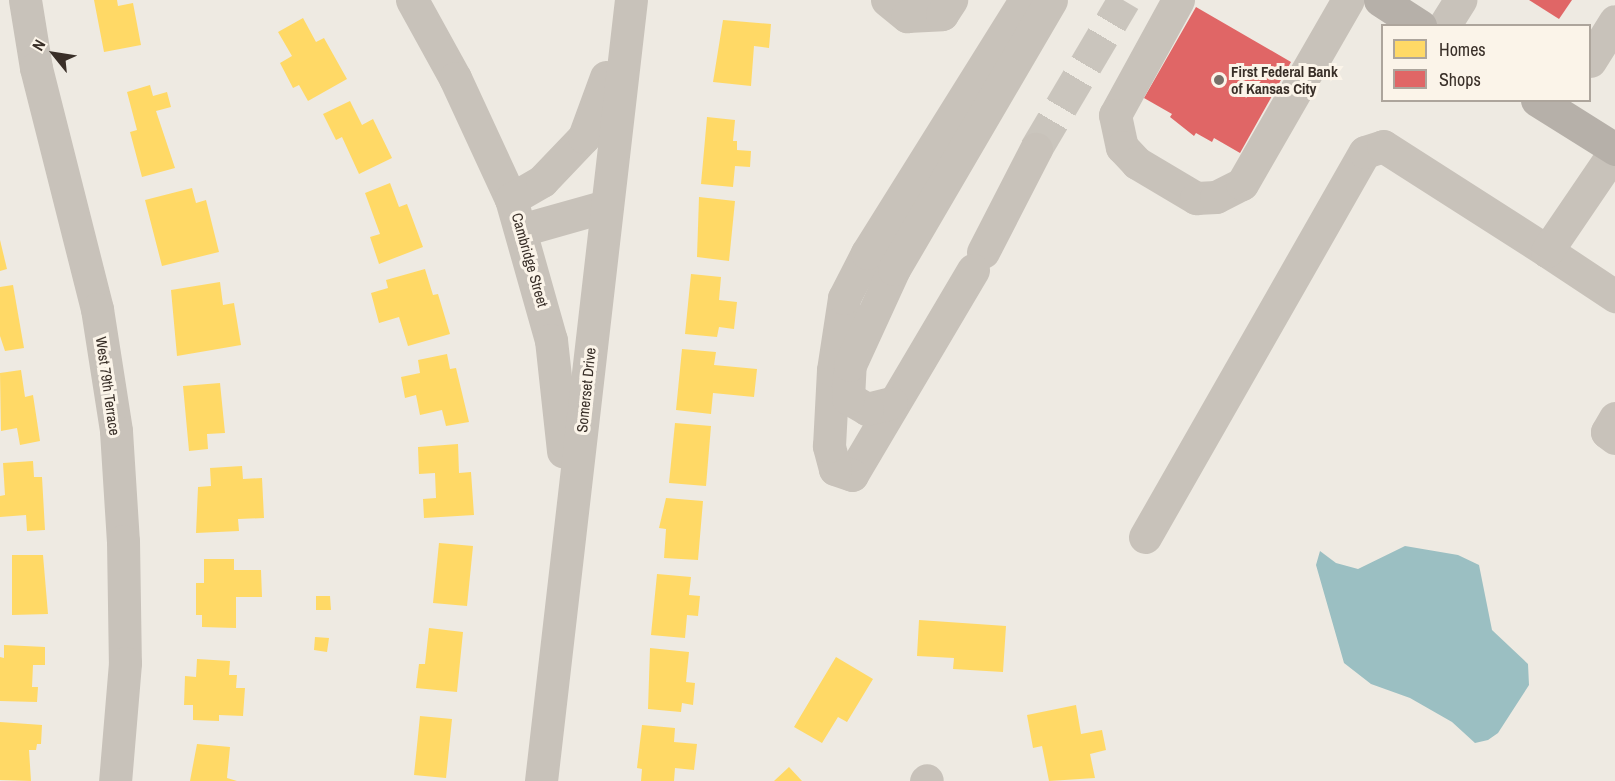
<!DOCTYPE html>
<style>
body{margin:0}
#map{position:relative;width:1615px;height:781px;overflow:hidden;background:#eeeae2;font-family:"Archivo Narrow",sans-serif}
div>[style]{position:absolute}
.water>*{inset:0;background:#9bbfc2}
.homes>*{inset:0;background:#ffd966}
.shops>*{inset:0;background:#e06666}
.minor-tunnel>*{height:33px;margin-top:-16.5px;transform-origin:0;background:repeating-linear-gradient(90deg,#cac5bd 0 33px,transparent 0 49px)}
.minor>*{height:33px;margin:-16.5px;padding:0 16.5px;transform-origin:16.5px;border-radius:16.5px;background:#c8c2ba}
.major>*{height:33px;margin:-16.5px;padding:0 16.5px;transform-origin:16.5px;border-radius:16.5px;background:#b6b0a9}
.dots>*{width:16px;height:16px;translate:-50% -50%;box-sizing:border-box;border:3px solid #fbf4e9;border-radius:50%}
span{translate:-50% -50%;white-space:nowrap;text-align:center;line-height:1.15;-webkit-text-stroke:6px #fbf4e9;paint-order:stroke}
.poi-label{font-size:15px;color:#392f28;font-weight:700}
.left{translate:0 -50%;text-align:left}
.street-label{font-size:15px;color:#392f28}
.legend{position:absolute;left:1381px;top:24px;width:210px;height:78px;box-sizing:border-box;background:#fbf4e9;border:2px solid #ada59c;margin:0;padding:8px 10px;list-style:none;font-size:18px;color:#392f28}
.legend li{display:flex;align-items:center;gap:12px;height:30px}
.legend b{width:30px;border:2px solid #ada59c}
.north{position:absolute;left:24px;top:24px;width:60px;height:60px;-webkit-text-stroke:4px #fbf4e9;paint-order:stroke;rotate:300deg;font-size:16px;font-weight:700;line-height:24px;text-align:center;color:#392f28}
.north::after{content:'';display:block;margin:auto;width:21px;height:27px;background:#392f28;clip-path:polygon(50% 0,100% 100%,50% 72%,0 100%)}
</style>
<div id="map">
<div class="water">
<i style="clip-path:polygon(1405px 546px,1458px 555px,1479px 565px,1492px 630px,1528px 664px,1529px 685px,1498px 733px,1488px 740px,1475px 743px,1452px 722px,1410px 698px,1371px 684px,1344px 663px,1316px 565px,1320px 551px,1336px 563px,1358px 569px)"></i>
</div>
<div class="homes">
<i style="clip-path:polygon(94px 0,117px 0,118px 6px,133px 3px,141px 45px,104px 52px)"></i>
<i style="clip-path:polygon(303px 18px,316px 42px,324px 38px,347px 79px,308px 101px,299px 85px,293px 88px,280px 63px,292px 56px,278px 32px)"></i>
<i style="clip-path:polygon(723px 20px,771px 24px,769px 48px,754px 46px,751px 86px,713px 82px)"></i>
<i style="clip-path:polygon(150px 85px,153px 96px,167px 92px,171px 107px,156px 111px,175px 168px,142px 177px,130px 132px,137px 130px,127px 92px)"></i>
<i style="clip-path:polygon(350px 101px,362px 125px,373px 119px,392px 158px,359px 174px,342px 137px,336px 140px,323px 114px)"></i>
<i style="clip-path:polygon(707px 117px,735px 120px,733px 141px,737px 141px,737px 150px,751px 151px,750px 167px,735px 166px,733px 187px,701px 184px)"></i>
<i style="clip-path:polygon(390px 183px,399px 207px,407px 204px,423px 247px,379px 264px,370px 237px,380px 234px,365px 193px)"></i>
<i style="clip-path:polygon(192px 188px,196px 203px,206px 200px,219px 252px,162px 266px,145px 200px)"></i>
<i style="clip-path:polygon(699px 197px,735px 201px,729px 261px,697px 257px)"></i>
<i style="clip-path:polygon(0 240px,7px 269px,0 271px)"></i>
<i style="clip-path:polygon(425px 269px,433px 295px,438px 294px,450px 334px,408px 346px,399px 317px,379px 323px,371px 293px,388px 288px,386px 280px)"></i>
<i style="clip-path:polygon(691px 274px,721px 277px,719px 300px,737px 302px,734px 329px,719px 327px,717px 337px,685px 334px)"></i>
<i style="clip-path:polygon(220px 282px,223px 305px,234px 303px,241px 345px,177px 356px,171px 290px)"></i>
<i style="clip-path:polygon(13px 285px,24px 348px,5px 351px,0 336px,0 287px)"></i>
<i style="clip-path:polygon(682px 349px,716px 352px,714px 365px,757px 369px,754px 397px,713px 393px,711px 414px,676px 410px)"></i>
<i style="clip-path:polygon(447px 354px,450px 369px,456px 368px,469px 422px,446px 426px,442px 410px,420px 415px,416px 395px,405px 398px,401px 377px,420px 373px,418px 360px)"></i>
<i style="clip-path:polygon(21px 370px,25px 397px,33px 395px,40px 441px,20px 445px,17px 428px,1px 431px,0 373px)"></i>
<i style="clip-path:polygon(220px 383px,225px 433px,207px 434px,208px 449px,189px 451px,183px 386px)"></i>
<i style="clip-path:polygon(675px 423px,711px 426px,706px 486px,669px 483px)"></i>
<i style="clip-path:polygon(458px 444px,459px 473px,471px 472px,474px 515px,424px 518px,423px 499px,436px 498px,435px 473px,419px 474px,418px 447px)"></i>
<i style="clip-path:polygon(33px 461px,34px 477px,42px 477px,45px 530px,27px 531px,26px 515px,0 517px,0 496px,5px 495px,3px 463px)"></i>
<i style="clip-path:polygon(242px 466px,243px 479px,262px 478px,264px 518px,238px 519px,239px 531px,196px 533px,198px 487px,211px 486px,210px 468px)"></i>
<i style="clip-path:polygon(666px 498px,703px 501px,698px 560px,664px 558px,666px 529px,659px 528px)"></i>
<i style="clip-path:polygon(439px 543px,473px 546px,467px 606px,433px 603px)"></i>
<i style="clip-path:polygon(12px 555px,43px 555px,48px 614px,12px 615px)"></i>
<i style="clip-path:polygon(204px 559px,234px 559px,234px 570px,261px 570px,262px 597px,236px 597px,236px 628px,202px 627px,202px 615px,196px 615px,196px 583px,204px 583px)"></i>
<i style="clip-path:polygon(657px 574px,691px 577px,689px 595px,700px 596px,698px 616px,687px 615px,685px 638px,651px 635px)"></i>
<i style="clip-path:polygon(316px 596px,330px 596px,331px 610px,316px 610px)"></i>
<i style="clip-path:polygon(919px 620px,1006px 626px,1003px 672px,953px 669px,954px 658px,917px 656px)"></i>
<i style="clip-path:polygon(429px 628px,463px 632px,457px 692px,416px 688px,419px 664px,425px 664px)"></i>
<i style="clip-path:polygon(315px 637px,329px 638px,327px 652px,314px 650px)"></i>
<i style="clip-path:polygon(4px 645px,45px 647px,45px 665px,33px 665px,32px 687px,38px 687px,37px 702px,0 701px,0 657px,4px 658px)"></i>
<i style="clip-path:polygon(650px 648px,689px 652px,686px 682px,695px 683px,693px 705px,682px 703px,681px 712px,648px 709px)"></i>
<i style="clip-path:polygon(836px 657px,873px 679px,847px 722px,838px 717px,822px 743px,794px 727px)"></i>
<i style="clip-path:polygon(197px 659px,230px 661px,229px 675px,237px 675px,236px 688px,245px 688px,243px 716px,219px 715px,219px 721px,193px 720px,193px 705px,184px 705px,185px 676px,196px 677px)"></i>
<i style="clip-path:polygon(1076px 705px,1081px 734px,1102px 730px,1106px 750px,1090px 754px,1095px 778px,1049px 781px,1042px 746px,1033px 748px,1027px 715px)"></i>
<i style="clip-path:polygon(420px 716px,452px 719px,446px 778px,414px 775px)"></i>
<i style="clip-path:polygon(0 722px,42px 725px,41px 744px,37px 744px,36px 750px,29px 750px,31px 781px,0 780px)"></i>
<i style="clip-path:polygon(642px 725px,675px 728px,674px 742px,697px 744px,694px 770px,675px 768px,674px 781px,641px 781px,642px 769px,637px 768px)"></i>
<i style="clip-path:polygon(197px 744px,230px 747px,227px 778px,237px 781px,190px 781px)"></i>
<i style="clip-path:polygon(789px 767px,802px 781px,774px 781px)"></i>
</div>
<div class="shops">
<i style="clip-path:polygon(1529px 0,1572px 0,1559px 19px)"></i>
<i style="clip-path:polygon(1196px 7px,1291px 62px,1240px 153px,1214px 138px,1212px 142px,1196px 133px,1194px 136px,1170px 117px,1172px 114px,1144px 98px)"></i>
</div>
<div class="minor-tunnel">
<i style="left:1036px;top:149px;width:173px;rotate:-59.4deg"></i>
</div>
<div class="minor">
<i style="left:25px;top:0;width:69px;rotate:80.8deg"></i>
<i style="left:36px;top:68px;width:249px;rotate:75.8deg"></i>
<i style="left:97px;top:309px;width:123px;rotate:81.1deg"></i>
<i style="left:116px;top:431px;width:110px;rotate:86.4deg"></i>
<i style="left:123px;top:541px;width:122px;rotate:89.1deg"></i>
<i style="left:125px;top:663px;width:118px;rotate:94.8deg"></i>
<i style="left:412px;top:0;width:89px;rotate:61.1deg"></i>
<i style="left:455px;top:78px;width:133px;rotate:65.2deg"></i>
<i style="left:511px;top:199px;width:147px;rotate:74.2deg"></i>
<i style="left:551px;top:340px;width:112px;rotate:83.8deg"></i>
<i style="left:887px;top:0;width:26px;rotate:39deg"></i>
<i style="left:907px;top:16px;width:35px;rotate:-3deg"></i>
<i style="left:942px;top:14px;width:17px;rotate:-57deg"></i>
<i style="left:1178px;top:0;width:131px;rotate:118.7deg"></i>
<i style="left:1115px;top:115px;width:33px;rotate:78deg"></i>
<i style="left:1122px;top:147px;width:22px;rotate:47deg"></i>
<i style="left:1137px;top:163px;width:69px;rotate:30.7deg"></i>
<i style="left:1196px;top:198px;width:20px;rotate:-3deg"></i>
<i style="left:1216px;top:197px;width:29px;rotate:-27deg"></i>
<i style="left:1242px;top:184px;width:212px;rotate:-60.1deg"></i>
<i style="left:1444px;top:26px;width:31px;rotate:-58deg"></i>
<i style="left:1590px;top:61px;width:47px;rotate:-58deg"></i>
<i style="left:511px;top:199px;width:36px;rotate:-30deg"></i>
<i style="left:542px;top:181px;width:61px;rotate:-46.3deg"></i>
<i style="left:584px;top:137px;width:64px;rotate:-69.9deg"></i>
<i style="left:521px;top:230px;width:88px;rotate:-15.8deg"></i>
<i style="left:1547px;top:251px;width:82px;rotate:33.5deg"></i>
<i style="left:983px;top:252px;width:116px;rotate:-62.8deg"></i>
<i style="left:973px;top:270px;width:238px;rotate:120.6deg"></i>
<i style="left:852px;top:475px;width:18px;rotate:-161deg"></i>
<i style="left:835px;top:469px;width:24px;rotate:-105deg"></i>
<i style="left:829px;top:446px;width:76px;rotate:-87deg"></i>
<i style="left:833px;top:370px;width:73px;rotate:-81.3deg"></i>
<i style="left:844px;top:298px;width:51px;rotate:-62.9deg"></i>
<i style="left:867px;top:253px;width:298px;rotate:-58deg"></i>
<i style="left:891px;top:403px;width:25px;rotate:166deg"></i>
<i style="left:867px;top:409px;width:22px;rotate:-150deg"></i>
<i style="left:848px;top:398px;width:33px;rotate:-87deg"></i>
<i style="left:850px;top:365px;width:106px;rotate:-65.4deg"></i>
<i style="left:894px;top:269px;width:311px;rotate:-59.7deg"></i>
<i style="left:1615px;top:418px;width:16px;rotate:120deg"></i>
<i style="left:1607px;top:432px;width:10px;rotate:37deg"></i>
<i style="left:1145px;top:537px;width:443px;rotate:-60.3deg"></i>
<i style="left:1365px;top:152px;width:19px;rotate:-18deg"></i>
<i style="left:1383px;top:146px;width:195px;rotate:32.6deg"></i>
<i style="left:1547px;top:251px;width:121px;rotate:-55.8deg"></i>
<i style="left:541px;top:781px;width:786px;rotate:-83.43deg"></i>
<i style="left:926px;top:781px;width:1px;rotate:-45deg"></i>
</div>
<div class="major">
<i style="left:1380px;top:0;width:48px;rotate:33deg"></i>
<i style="left:1537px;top:100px;width:92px;rotate:32.1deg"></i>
</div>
<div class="dots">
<i style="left:1219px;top:80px;background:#787069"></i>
</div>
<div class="poi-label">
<span class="left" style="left:1231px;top:80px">First Federal Bank<br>of Kansas City</span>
</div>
<div class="street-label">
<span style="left:530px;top:260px;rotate:74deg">Cambridge Street</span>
<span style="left:108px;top:386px;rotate:82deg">West 79th Terrace</span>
<span style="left:586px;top:390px;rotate:-84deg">Somerset Drive</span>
</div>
<ul class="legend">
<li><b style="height:16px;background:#ffd966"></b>Homes</li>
<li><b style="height:16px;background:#e06666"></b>Shops</li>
</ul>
<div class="north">N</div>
</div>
